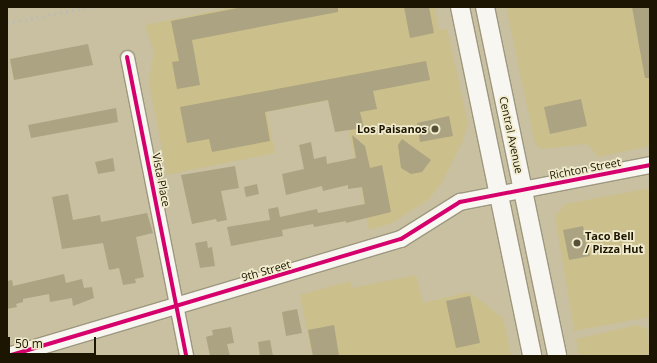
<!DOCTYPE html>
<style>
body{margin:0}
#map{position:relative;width:657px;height:363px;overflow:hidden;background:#c8c0a1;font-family:"Open Sans",sans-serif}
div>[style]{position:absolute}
.built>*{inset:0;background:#cbbf8c}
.building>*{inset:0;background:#aba381}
.roads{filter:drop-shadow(1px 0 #9d977e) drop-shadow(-1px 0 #9d977e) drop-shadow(0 1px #9d977e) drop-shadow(0 -1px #9d977e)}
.minor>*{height:13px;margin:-6.5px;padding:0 6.5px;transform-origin:6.5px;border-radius:6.5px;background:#f7f6f1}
.tertiary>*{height:16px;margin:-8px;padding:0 8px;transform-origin:8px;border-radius:8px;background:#f7f6f1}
.secondary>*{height:18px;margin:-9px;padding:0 9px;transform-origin:9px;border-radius:9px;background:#f7f6f1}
.rail>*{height:3px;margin-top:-1.5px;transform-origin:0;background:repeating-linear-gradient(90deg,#bdbbb2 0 2px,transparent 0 6px)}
.cycleway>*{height:4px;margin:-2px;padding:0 2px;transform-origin:2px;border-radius:2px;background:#d6006c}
.dots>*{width:11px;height:11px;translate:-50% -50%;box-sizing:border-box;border:2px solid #f2ecce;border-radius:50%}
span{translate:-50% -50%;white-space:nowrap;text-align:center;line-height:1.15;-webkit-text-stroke:3.5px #f2ecce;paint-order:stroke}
.poi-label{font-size:11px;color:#1b1501;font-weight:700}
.right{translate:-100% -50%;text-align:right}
.left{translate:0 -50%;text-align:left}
.street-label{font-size:11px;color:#1b1501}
.frame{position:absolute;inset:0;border:8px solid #1b1501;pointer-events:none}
.scale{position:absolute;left:8px;top:337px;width:88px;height:18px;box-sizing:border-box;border:2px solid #1b1501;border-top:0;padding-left:5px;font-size:12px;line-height:14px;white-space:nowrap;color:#1b1501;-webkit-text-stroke:3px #f2ecce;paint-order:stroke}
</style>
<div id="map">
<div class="built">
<i style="clip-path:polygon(233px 7px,435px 7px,439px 30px,447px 29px,468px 123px,462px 142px,443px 181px,428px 200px,392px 223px,369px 230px,342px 98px,267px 112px,275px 153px,167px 175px,149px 82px,154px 52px,145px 25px)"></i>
<i style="clip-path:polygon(506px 7px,650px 7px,650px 146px,598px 157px,587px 144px,541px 149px,535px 144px)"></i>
<i style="clip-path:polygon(650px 188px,650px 317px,574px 331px,555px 216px,565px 204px)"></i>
<i style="clip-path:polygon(416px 275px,423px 303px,469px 292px,503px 318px,511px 356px,312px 356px,300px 295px,350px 281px,352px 288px)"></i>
<i style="clip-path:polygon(637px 325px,647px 329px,650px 356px,579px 356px,576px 339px)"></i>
</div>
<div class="building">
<i style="clip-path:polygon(243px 7px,338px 7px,338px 12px,192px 40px,200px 85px,177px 89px,172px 62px,179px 61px,171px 21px)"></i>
<i style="clip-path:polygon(404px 7px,429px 7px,434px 33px,410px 38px)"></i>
<i style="clip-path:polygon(632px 7px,650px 7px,650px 78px,645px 78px)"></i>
<i style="clip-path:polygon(88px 44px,93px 65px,14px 80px,10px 59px)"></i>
<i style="clip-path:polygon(426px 61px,430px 80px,373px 91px,377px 109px,360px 112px,364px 128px,335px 132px,328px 100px,265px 112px,270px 141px,212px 152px,209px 139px,187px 143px,180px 107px)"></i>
<i style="clip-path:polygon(581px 99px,587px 126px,550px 134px,544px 107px)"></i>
<i style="clip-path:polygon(116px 108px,118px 122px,31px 138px,28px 125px)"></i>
<i style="clip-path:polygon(449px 116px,453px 136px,420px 142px,417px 123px)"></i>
<i style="clip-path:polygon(352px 135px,365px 146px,370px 168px,382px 165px,391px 212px,346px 223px,346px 221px,314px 227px,313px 224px,282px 230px,283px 236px,231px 246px,227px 227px,270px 220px,268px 209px,278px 207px,280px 217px,317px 209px,318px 213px,365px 204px,362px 187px,348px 189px,348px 185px,323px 191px,322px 186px,286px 195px,282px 174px,304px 169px,299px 145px,311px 142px,314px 159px,326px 156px,327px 164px,356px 158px)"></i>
<i style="clip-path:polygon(402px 139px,431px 160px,422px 172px,411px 174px,401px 168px,398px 145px)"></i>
<i style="clip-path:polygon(113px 158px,115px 171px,98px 174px,95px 162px)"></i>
<i style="clip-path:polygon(235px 166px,239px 188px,221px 191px,227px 220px,217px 222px,216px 219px,192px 224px,181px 175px)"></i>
<i style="clip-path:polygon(257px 184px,259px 194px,246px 197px,244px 187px)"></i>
<i style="clip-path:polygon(68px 194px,73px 220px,100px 215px,101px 222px,147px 213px,153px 233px,136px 237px,144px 277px,135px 279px,136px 283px,123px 285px,119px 268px,109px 270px,103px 243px,62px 249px,52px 197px)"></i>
<i style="clip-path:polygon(583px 226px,590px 256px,569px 260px,563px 230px)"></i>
<i style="clip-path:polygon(207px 241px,208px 248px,212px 247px,215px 266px,200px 268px,195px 243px)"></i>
<i style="clip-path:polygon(64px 274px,66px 283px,82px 279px,84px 288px,92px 287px,94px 298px,73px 306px,72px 298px,50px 302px,49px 294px,23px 299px,23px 302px,16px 304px,17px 307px,7px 309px,7px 281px,12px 280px,13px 286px)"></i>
<i style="clip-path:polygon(470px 296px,480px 343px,456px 348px,446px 301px)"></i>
<i style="clip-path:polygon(297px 309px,302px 333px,286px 336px,282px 312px)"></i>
<i style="clip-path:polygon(334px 325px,339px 356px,313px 356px,308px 330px)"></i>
<i style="clip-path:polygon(231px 327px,234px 343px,227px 344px,230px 356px,210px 356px,206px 337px,213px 335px,212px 330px)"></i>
<i style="clip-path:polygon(270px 340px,273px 356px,260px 356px,258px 342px)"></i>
</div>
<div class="roads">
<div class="minor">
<i style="left:127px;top:57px;width:305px;rotate:78.8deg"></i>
</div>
<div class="tertiary">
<i style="left:8px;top:356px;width:410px;rotate:-16.6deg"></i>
<i style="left:401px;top:239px;width:70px;rotate:-32.1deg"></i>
<i style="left:460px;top:202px;width:194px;rotate:-11deg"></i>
</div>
<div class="secondary">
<i style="left:460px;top:7px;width:356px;rotate:78.3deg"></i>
<i style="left:485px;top:7px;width:356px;rotate:78.3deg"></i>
</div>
</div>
<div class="rail">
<i style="left:7px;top:23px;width:85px;rotate:-10.9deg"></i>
</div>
<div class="cycleway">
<i style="left:127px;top:57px;width:305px;rotate:78.8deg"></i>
<i style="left:8px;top:356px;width:410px;rotate:-16.6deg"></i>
<i style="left:401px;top:239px;width:70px;rotate:-32.1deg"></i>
<i style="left:460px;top:202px;width:194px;rotate:-11deg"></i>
</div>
<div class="dots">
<i style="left:435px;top:129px;background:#585139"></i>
<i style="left:577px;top:243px;background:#585139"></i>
</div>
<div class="poi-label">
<span class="right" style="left:427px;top:129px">Los Paisanos</span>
<span class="left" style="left:585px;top:243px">Taco Bell<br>/ Pizza Hut</span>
</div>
<div class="street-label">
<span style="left:511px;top:135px;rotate:78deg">Central Avenue</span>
<span style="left:585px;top:169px;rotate:-11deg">Richton Street</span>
<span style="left:161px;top:180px;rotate:79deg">Vista Place</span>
<span style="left:266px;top:271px;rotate:-16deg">9th Street</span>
</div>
<div class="frame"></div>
<div class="scale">50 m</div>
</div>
